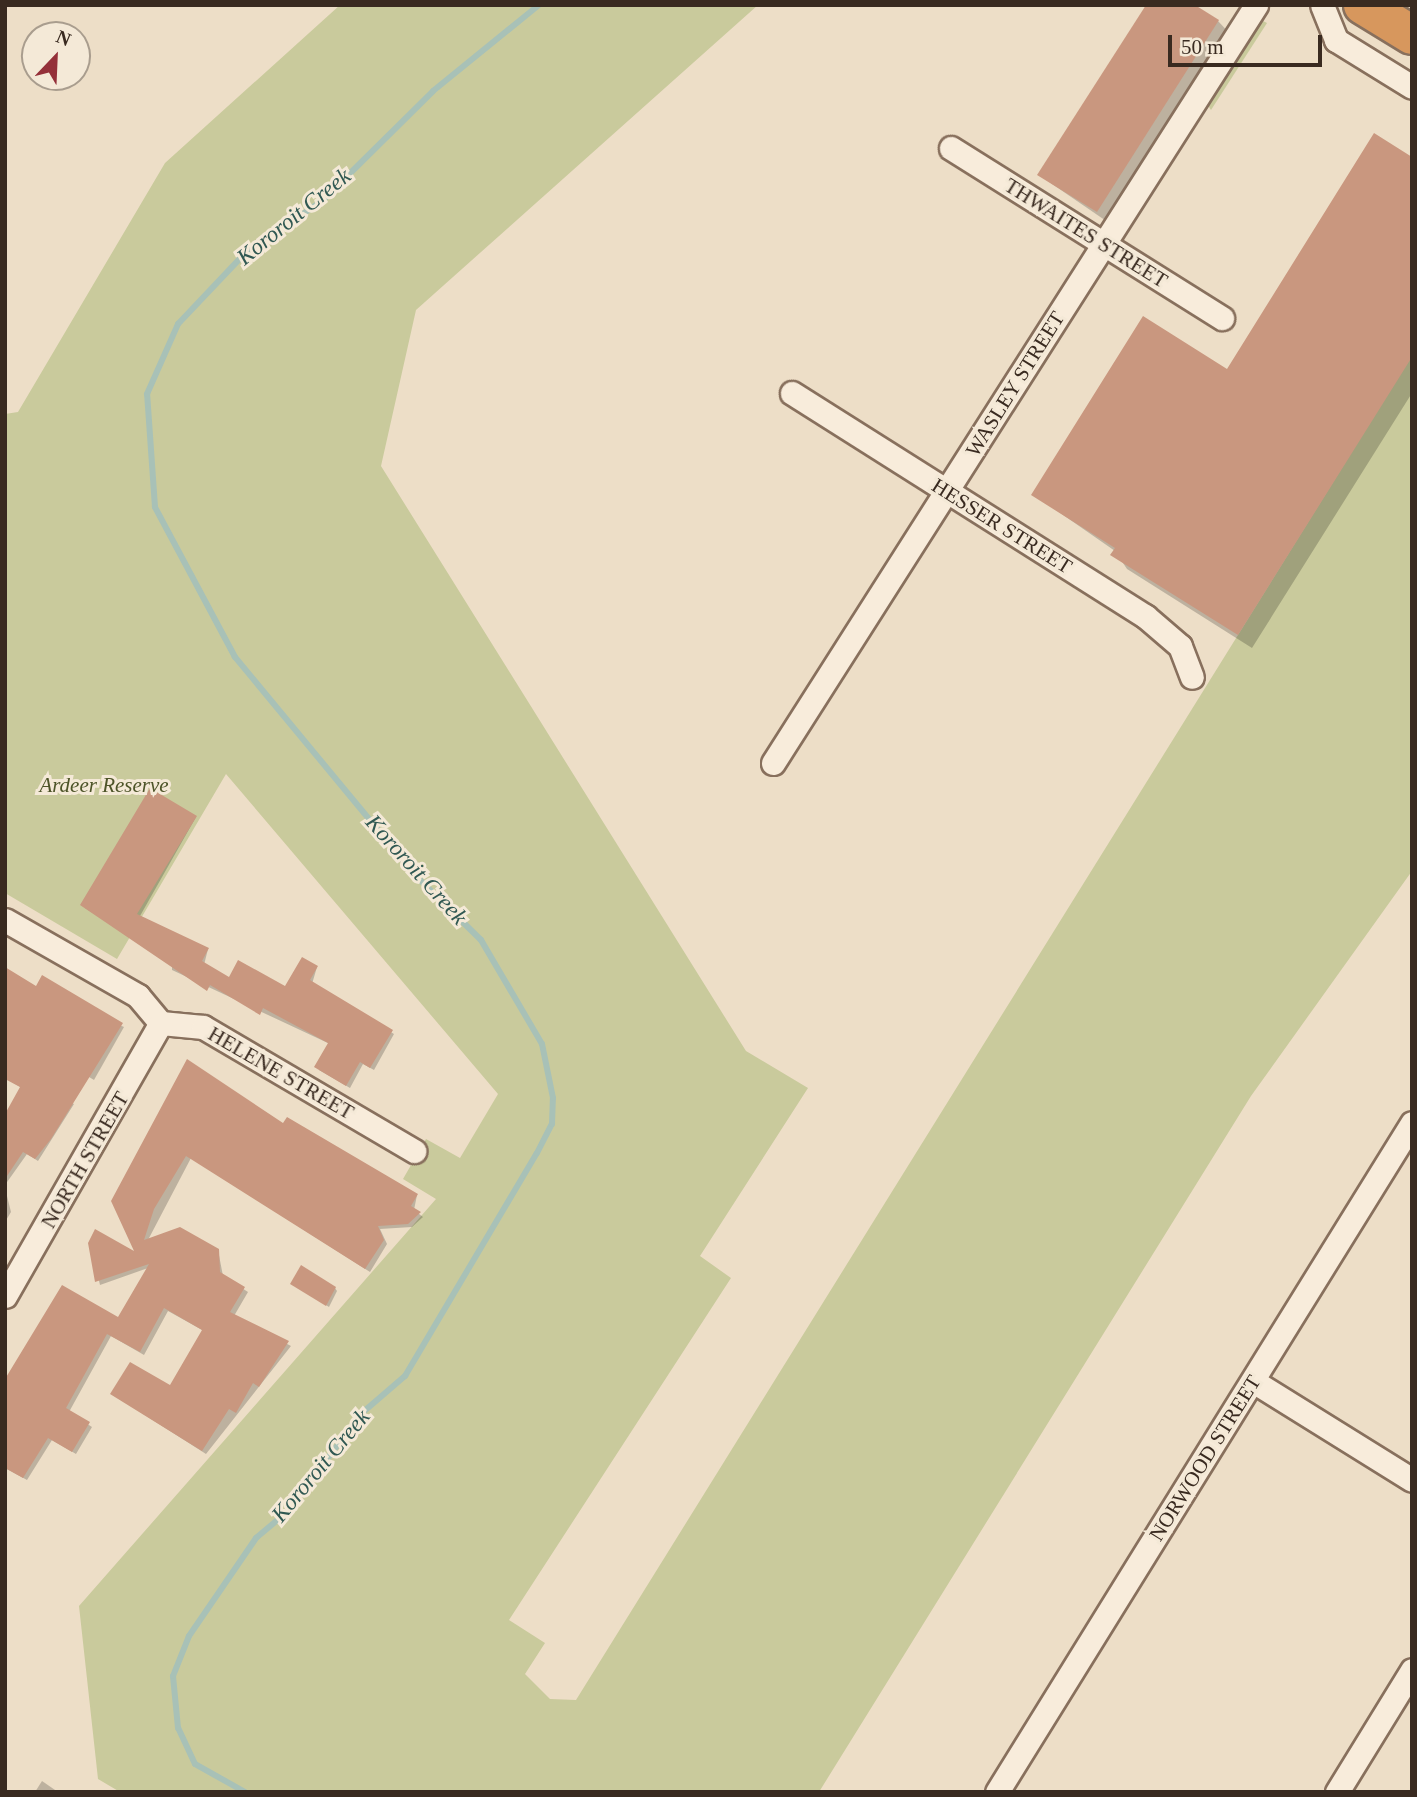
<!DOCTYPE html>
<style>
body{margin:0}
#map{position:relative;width:1417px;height:1797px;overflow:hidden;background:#eddec7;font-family:Georgia,serif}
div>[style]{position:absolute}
.green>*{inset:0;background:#c9ca9c}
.shadow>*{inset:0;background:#0003}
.stream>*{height:6px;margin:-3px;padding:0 3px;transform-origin:3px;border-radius:3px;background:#a8c1b7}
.building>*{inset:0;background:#c9977f}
.roads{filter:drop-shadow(2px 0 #88705d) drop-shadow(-2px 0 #88705d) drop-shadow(0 2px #88705d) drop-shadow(0 -2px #88705d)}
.street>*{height:23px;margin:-11.5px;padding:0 11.5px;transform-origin:11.5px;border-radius:11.5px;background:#f8ecdb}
.highway>*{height:38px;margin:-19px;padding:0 19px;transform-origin:19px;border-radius:19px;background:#d7975d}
span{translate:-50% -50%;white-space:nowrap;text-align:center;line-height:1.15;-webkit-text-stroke:6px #f4e9d7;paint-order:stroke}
.street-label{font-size:21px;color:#392a20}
.park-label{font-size:21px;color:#4d5428;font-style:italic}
.water-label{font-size:23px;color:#305852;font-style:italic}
.frame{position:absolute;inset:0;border:7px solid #392a20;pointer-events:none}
.north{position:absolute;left:21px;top:21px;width:70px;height:70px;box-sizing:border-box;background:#f4e9d7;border:2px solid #a99d8e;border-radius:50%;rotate:23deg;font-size:19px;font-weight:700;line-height:28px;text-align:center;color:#392a20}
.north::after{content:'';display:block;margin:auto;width:24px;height:32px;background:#943039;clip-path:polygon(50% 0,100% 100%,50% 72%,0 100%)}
.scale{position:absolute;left:1168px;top:35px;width:154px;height:32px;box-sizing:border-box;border:4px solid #392a20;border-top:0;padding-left:9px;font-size:21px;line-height:24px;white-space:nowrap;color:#392a20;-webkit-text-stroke:5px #f4e9d7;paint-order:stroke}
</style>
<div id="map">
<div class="green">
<i style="clip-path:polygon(340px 5px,758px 5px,416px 310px,381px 466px,746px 1051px,808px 1088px,700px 1256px,731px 1278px,509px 1620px,545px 1643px,525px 1674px,550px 1699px,576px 1700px,1412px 355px,1412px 871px,1251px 1096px,819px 1792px,120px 1792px,98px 1779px,79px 1606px,436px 1199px,403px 1179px,426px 1139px,460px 1158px,498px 1094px,226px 774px,117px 959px,5px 893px,5px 414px,18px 412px,165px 163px)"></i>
<i style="clip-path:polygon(1261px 20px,1267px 23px,1211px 110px,1207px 104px)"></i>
</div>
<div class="shadow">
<i style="clip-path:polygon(1218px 21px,1232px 36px,1112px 225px,1039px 175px)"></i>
<i style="clip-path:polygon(1412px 159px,1412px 393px,1252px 648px,1127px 569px,1115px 551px,1033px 494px,1227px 371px)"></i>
<i style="clip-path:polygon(196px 817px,140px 916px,208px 949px,204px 965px,229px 980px,286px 989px,317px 967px,312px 984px,394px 1034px,374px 1070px,363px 1064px,350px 1088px,319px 1070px,330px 1044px,172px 970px,172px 962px,85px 908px)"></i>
<i style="clip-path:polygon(36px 988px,124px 1027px,94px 1080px,5px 1026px)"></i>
<i style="clip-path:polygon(187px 1061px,284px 1125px,417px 1195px,414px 1210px,423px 1217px,412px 1227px,380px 1229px,387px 1244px,370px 1272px,191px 1158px,148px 1240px,218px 1250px,223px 1276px,248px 1292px,234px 1316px,291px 1346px,206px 1454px,112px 1394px,171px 1388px,204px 1331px,168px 1311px,144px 1355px,111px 1336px,69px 1412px,92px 1427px,76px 1454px,52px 1440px,27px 1480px,5px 1468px,5px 1385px,119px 1319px,148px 1268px,100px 1285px,90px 1243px,137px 1255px)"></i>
<i style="clip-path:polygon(5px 1078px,74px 1104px,38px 1161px,27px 1154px,5px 1185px,5px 1115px,22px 1088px)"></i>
<i style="clip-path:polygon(5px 1188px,11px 1212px,5px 1222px)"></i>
<i style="clip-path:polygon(295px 1286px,335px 1288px,337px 1291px,329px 1307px)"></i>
<i style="clip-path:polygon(42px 1781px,58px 1792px,35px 1792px)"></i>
</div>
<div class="stream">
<i style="left:245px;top:1792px;width:57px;rotate:-150.8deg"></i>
<i style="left:195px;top:1764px;width:40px;rotate:-115deg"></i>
<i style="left:178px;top:1728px;width:52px;rotate:-95.5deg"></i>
<i style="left:173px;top:1676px;width:43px;rotate:-68.2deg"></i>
<i style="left:189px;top:1636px;width:119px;rotate:-55.6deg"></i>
<i style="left:256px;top:1538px;width:40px;rotate:-40deg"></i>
<i style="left:287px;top:1512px;width:124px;rotate:-52.9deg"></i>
<i style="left:362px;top:1413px;width:57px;rotate:-40.7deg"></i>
<i style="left:405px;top:1376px;width:259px;rotate:-59.4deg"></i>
<i style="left:537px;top:1153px;width:33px;rotate:-63deg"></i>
<i style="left:552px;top:1124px;width:26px;rotate:-88deg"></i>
<i style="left:553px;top:1098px;width:55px;rotate:-101.5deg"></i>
<i style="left:542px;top:1044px;width:121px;rotate:-120.4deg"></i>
<i style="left:481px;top:940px;width:90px;rotate:-135.5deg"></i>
<i style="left:417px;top:877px;width:286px;rotate:-129.6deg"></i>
<i style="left:235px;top:657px;width:170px;rotate:-118.1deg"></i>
<i style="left:155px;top:507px;width:113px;rotate:-94deg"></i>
<i style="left:147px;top:394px;width:77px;rotate:-66.1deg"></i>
<i style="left:178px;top:324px;width:99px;rotate:-46.6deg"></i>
<i style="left:246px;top:252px;width:92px;rotate:-33.9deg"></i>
<i style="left:322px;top:201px;width:156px;rotate:-44.7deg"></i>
<i style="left:433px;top:91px;width:136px;rotate:-39.1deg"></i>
</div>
<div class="building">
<i style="clip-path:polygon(1146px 5px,1195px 5px,1219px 20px,1097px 212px,1037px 175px)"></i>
<i style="clip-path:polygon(1374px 133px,1412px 157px,1412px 357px,1238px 635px,1110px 555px,1115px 548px,1031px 495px,1143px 316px,1227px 369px)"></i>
<i style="clip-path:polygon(150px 788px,197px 816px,137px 914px,209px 948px,202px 961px,229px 977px,238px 960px,285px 986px,302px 957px,318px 966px,310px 980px,393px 1030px,370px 1068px,360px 1062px,346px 1086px,314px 1067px,328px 1043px,263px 1008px,260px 1015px,210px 985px,207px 991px,80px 905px)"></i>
<i style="clip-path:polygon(5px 967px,36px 986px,42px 975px,123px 1023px,51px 1139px,35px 1159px,23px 1152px,5px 1179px,5px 1114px,20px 1087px,5px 1079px)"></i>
<i style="clip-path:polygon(187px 1059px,283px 1123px,287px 1117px,418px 1194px,411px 1206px,421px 1212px,408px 1224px,378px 1226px,384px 1240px,365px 1269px,186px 1156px,154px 1209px,144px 1240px,180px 1227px,219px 1249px,220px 1272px,245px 1287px,230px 1312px,289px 1341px,259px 1387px,253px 1383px,236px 1413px,229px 1409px,202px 1451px,110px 1394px,130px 1362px,170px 1385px,202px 1330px,164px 1308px,140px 1352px,107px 1334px,66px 1408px,90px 1422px,72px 1452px,48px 1438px,23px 1478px,5px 1468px,5px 1379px,62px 1285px,118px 1317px,149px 1264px,95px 1282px,88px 1243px,95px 1229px,134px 1251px,111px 1201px)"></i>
<i style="clip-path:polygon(301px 1265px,336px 1287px,326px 1306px,290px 1284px)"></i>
</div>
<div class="roads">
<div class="street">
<i style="left:1322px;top:5px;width:38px;rotate:68deg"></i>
<i style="left:1336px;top:40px;width:89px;rotate:31.7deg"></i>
<i style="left:951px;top:148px;width:320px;rotate:32.1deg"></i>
<i style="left:792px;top:393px;width:418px;rotate:32.3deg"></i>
<i style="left:1145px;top:616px;width:46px;rotate:40.6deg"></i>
<i style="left:1180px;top:646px;width:33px;rotate:69deg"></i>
<i style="left:773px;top:763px;width:899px;rotate:-57.49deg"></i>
<i style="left:5px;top:920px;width:153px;rotate:29.7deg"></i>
<i style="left:138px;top:996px;width:35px;rotate:50deg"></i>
<i style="left:161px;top:1023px;width:42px;rotate:5.4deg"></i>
<i style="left:203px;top:1027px;width:245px;rotate:30.4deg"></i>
<i style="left:5px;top:1296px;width:314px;rotate:-60.3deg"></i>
<i style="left:1253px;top:1381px;width:187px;rotate:31.9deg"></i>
<i style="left:997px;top:1792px;width:787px;rotate:-58.19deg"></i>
<i style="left:1337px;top:1792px;width:143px;rotate:-58.4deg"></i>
</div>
<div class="highway">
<i style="left:1363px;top:5px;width:57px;rotate:31.5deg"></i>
</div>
</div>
<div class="street-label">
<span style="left:1086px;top:233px;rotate:32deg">THWAITES STREET</span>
<span style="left:1015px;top:384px;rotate:-58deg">WASLEY STREET</span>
<span style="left:1002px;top:526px;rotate:32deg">HESSER STREET</span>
<span style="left:281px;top:1073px;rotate:30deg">HELENE STREET</span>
<span style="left:85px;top:1160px;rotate:-60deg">NORTH STREET</span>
<span style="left:1205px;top:1458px;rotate:-58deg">NORWOOD STREET</span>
</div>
<div class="park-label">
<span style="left:104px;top:785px">Ardeer Reserve</span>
</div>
<div class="water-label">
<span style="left:294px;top:217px;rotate:-39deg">Kororoit Creek</span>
<span style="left:416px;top:870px;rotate:48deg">Kororoit Creek</span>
<span style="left:321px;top:1466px;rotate:-50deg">Kororoit Creek</span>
</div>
<div class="frame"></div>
<div class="north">N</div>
<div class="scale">50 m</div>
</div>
